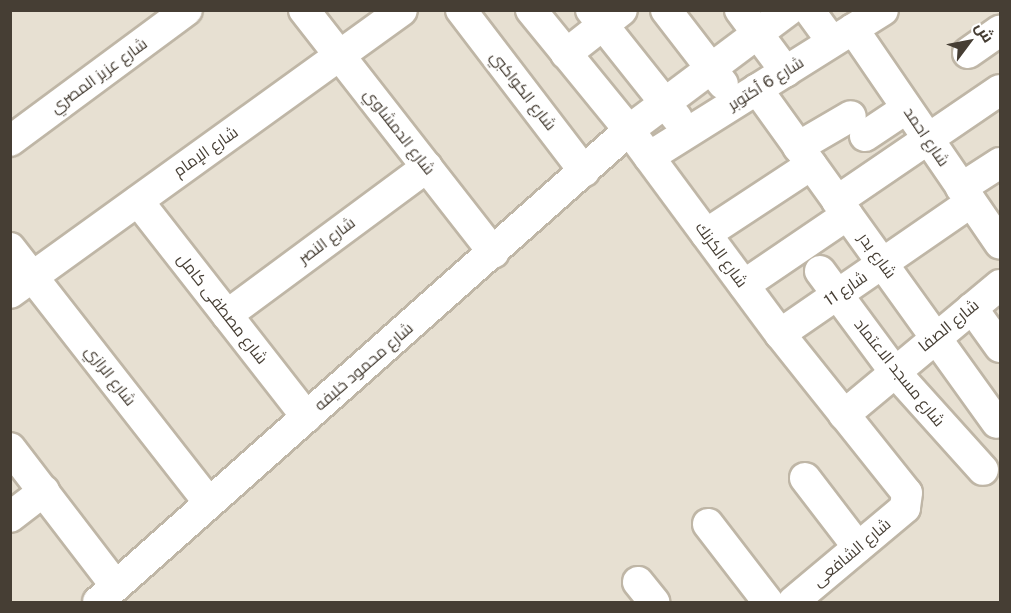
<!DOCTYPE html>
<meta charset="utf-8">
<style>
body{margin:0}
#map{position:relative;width:1011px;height:613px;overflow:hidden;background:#f3eee4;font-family:"Public Sans",Cairo,sans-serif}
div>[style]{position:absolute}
.residential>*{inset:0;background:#e7e0d2}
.roads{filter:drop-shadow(2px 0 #bfb6a6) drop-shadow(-2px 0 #bfb6a6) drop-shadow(0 2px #bfb6a6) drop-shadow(0 -2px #bfb6a6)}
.minor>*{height:30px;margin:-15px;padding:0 15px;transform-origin:15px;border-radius:15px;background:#fff}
span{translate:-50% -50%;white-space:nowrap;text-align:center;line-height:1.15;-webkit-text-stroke:4.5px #fff;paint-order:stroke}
.street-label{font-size:16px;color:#463e34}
.frame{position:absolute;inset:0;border:12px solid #463e34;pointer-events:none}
.north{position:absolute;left:939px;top:12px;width:60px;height:60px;-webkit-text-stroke:4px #fff;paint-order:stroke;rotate:58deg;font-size:16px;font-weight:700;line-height:24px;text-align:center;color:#463e34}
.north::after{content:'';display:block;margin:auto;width:21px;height:27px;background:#463e34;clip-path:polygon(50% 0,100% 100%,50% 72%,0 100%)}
</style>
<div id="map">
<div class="residential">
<i style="clip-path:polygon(11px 11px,1000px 11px,1000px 602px,11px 602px)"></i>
</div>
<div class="roads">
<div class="minor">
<i style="left:304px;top:10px;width:308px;rotate:52deg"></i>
<i style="left:461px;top:10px;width:203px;rotate:52.6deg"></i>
<i style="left:531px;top:10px;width:155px;rotate:50.8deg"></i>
<i style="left:629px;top:130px;width:254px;rotate:53.5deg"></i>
<i style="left:780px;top:334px;width:203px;rotate:51.4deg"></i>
<i style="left:907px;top:493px;width:15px;rotate:98deg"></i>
<i style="left:905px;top:508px;width:146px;rotate:140deg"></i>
<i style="left:591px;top:10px;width:138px;rotate:51.5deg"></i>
<i style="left:666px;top:10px;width:93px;rotate:52.4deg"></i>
<i style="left:740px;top:10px;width:77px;rotate:53.4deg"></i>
<i style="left:809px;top:10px;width:39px;rotate:54deg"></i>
<i style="left:853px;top:29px;width:260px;rotate:55.6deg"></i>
<i style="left:968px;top:53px;width:39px;rotate:-35deg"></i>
<i style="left:566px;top:54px;width:71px;rotate:-38.2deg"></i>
<i style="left:757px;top:89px;width:411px;rotate:54.3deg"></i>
<i style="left:865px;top:136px;width:50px;rotate:-33.7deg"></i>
<i style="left:10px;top:141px;width:220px;rotate:-36.5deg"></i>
<i style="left:798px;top:147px;width:61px;rotate:-30.3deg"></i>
<i style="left:649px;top:157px;width:276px;rotate:-32.1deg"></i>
<i style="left:961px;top:188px;width:46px;rotate:-32.7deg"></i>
<i style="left:138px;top:201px;width:274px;rotate:52deg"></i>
<i style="left:837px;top:201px;width:197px;rotate:-34.3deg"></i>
<i style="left:706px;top:234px;width:126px;rotate:-33.3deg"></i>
<i style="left:10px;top:248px;width:323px;rotate:52deg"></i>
<i style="left:820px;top:271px;width:124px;rotate:53.5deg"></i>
<i style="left:894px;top:371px;width:133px;rotate:48deg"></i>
<i style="left:744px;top:285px;width:125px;rotate:-34.2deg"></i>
<i style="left:10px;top:293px;width:483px;rotate:-35.8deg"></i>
<i style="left:972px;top:308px;width:48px;rotate:54.3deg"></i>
<i style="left:227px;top:315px;width:249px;rotate:-36.5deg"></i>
<i style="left:780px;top:334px;width:232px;rotate:-34.6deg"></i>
<i style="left:844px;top:415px;width:203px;rotate:-39.8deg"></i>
<i style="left:10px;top:448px;width:174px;rotate:52.5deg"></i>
<i style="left:805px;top:478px;width:87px;rotate:52.5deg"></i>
<i style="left:10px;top:517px;width:43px;rotate:-37.4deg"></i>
<i style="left:708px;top:524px;width:98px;rotate:52.4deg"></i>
<i style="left:638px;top:582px;width:26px;rotate:51deg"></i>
<i style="left:98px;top:602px;width:710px;rotate:-41.63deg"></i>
<i style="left:629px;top:130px;width:200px;rotate:-36.9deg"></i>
</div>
</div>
<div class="street-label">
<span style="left:99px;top:76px;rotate:-36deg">شارع عزيز المصري</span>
<span style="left:766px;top:84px;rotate:-32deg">شارع 6 أكتوبر</span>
<span style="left:523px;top:91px;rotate:52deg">شارع الكواكبي</span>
<span style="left:399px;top:132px;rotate:52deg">شارع الدمشاوي</span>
<span style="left:926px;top:137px;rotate:56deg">شارع احمد</span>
<span style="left:206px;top:152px;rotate:-35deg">شارع الإمام</span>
<span style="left:327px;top:241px;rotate:-37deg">شارع النصر</span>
<span style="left:721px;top:255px;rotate:54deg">شارع الكرنك</span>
<span style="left:877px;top:256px;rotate:54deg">شارع بدر</span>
<span style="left:846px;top:289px;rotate:-34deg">شارع 11</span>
<span style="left:222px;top:309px;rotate:52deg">شارع مصطفى كامل</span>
<span style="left:949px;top:326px;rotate:-39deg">شارع الصفا</span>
<span style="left:364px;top:367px;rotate:-41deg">شارع محمود خليفه</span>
<span style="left:899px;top:373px;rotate:51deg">شارع مسجد الاعتماد</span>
<span style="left:110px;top:376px;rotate:52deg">شارع الرازي</span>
<span style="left:852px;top:553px;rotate:-40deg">شارع الشافعى</span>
</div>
<div class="frame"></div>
<div class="north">ش</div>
</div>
